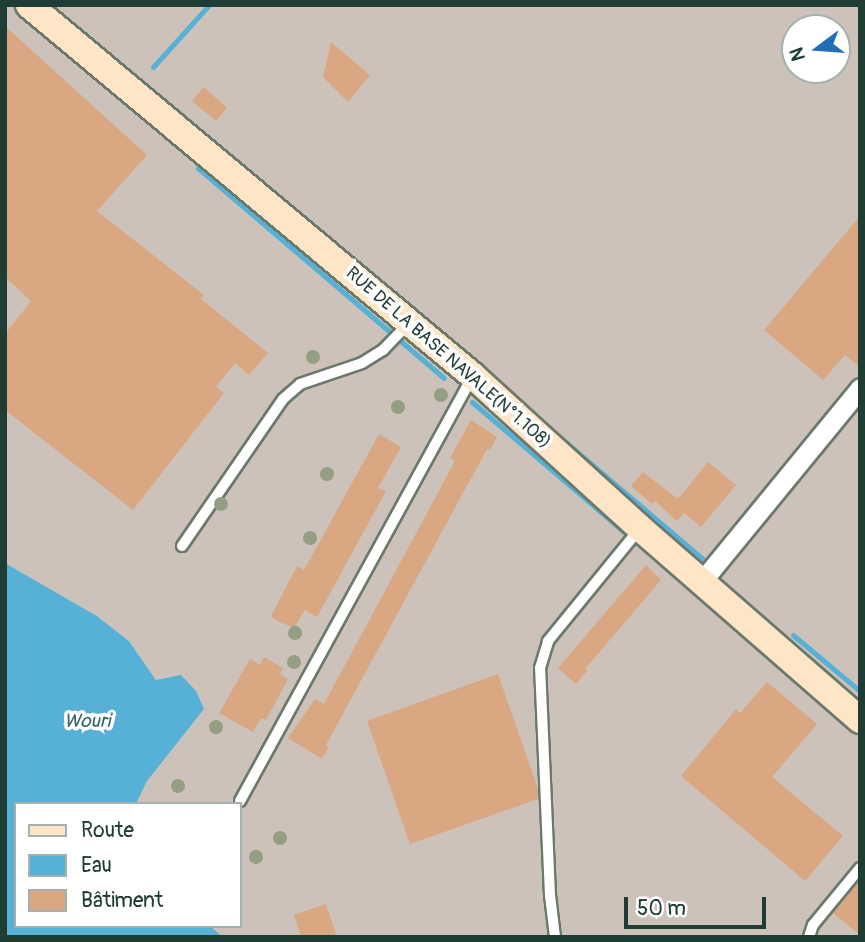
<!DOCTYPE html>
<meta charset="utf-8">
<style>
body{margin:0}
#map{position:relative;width:865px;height:942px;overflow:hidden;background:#f4e9d3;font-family:Pangolin,sans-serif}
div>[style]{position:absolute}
.industrial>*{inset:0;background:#cdc2b9}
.water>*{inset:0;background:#57b0d5}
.stream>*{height:5px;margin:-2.5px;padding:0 2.5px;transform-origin:2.5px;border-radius:2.5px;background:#57b0d5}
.building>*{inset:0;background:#d9a782}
.roads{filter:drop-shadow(2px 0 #6a796c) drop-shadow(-2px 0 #6a796c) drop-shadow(0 2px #6a796c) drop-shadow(0 -2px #6a796c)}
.service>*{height:10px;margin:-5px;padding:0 5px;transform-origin:5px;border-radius:5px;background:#fff}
.minor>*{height:19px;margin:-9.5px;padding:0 9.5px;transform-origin:9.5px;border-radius:9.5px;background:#fff}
.secondary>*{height:26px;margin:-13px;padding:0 13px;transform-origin:13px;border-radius:13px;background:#fde5c5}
.trees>*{width:14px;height:14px;margin:-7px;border-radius:50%;background:#949e83}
span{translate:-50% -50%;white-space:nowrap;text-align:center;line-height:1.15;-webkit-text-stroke:7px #fff;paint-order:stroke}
.street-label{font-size:18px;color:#1f3d34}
.water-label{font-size:19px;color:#33656c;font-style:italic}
.frame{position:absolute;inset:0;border:7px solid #1f3d34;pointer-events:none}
.legend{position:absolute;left:14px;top:802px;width:228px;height:126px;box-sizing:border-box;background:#fff;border:2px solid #a5b1ae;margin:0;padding:9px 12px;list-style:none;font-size:21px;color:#1f3d34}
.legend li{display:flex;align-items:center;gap:14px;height:35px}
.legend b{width:35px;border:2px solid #a5b1ae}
.north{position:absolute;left:781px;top:14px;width:70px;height:70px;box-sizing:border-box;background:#fff;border:2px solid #a5b1ae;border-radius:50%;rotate:254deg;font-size:19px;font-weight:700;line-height:28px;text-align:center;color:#1f3d34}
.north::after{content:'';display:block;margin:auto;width:24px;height:32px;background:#1f6fb2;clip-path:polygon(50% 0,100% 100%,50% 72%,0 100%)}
.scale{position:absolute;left:624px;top:897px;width:142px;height:32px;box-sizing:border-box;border:4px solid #1f3d34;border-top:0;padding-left:9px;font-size:21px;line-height:24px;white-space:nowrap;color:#1f3d34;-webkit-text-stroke:5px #fff;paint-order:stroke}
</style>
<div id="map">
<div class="industrial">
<i style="clip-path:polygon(evenodd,5px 5px,860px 5px,860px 937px,223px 937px,210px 926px,240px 926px,240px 804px,136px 804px,147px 781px,156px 680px,129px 641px,97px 616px,5px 563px,5px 5px,795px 28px,837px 28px,837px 70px,795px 70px,795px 28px)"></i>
</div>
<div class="water">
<i style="clip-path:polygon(5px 563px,97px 616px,129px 641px,156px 680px,181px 675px,196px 691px,204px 709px,147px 781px,136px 804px,16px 804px,16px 926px,210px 926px,223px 937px,5px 937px)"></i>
</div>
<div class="stream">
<i style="left:153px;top:67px;width:84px;rotate:-47.9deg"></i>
<i style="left:198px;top:168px;width:323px;rotate:40.5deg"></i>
<i style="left:472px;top:402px;width:199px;rotate:40.5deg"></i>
<i style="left:556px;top:434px;width:193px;rotate:40.4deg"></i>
<i style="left:793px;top:635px;width:87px;rotate:39.9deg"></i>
</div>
<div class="building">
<i style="clip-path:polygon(5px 26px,147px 155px,97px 211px,204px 295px,201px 299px,268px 353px,249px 375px,235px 363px,216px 387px,224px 393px,133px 510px,5px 410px,5px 334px,31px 301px,5px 277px)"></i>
<i style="clip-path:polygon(331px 42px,370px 75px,348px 102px,323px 77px)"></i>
<i style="clip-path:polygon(204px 87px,227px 108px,216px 121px,192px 101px)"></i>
<i style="clip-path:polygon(860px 216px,860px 367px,845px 355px,823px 380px,764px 330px)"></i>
<i style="clip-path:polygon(471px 420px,497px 437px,490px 450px,487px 449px,326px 745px,329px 747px,322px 759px,288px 738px,315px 699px,324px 704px,455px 461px,450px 458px)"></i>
<i style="clip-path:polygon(379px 434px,401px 447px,378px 488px,386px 491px,317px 617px,305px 610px,294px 628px,274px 619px,271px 616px,297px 566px,304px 570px)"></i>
<i style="clip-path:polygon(708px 462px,736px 485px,701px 527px,684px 513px,677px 521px,655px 501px,652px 504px,631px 486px,643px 472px,678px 499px)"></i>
<i style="clip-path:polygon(646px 565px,661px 580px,585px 669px,587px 671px,576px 684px,558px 668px)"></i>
<i style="clip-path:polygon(264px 657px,283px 668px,280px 674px,288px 679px,266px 720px,261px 718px,253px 732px,219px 713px,250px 659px,260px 665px)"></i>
<i style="clip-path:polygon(498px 674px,538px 789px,538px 799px,410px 844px,367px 721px)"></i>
<i style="clip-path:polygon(767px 682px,817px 724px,772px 777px,843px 836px,805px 881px,681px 776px,736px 709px,740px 713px)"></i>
<i style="clip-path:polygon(860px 880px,860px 935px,833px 913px)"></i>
<i style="clip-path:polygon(326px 904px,337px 937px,301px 937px,294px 915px)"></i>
</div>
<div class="roads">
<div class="service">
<i style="left:182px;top:546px;width:178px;rotate:-55.5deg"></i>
<i style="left:283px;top:399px;width:23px;rotate:-41deg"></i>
<i style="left:300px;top:384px;width:65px;rotate:-18.7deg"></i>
<i style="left:362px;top:363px;width:25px;rotate:-32deg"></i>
<i style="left:383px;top:350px;width:35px;rotate:-46deg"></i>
<i style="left:240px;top:801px;width:485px;rotate:-61.3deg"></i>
<i style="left:555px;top:937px;width:42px;rotate:-96.8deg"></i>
<i style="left:550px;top:895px;width:227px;rotate:-92.5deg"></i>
<i style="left:540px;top:668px;width:28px;rotate:-73deg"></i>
<i style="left:548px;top:641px;width:146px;rotate:-50.8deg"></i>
<i style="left:809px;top:937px;width:13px;rotate:-72deg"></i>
<i style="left:813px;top:925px;width:74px;rotate:-50.5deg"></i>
</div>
<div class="minor">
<i style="left:703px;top:580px;width:248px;rotate:-50.7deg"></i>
</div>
<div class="secondary">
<i style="left:29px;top:5px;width:579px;rotate:39.88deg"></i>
<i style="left:473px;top:376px;width:226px;rotate:42.3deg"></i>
<i style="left:640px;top:528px;width:292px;rotate:41.1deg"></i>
</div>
</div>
<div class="trees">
<i style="left:313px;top:357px"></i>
<i style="left:441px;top:395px"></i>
<i style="left:398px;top:407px"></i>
<i style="left:327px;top:474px"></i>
<i style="left:221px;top:504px"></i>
<i style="left:310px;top:538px"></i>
<i style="left:295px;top:633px"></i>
<i style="left:294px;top:662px"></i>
<i style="left:216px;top:727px"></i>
<i style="left:178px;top:786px"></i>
<i style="left:280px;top:838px"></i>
<i style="left:256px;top:857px"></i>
</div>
<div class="street-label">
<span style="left:448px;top:358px;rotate:41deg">RUE DE LA BASE NAVALE(N°1.108)</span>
</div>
<div class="water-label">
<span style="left:87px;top:722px">Wouri</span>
</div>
<div class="frame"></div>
<ul class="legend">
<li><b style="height:9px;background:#fde5c5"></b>Route</li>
<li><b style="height:19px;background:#57b0d5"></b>Eau</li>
<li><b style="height:19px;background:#d9a782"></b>Bâtiment</li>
</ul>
<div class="north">N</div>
<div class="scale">50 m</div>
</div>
